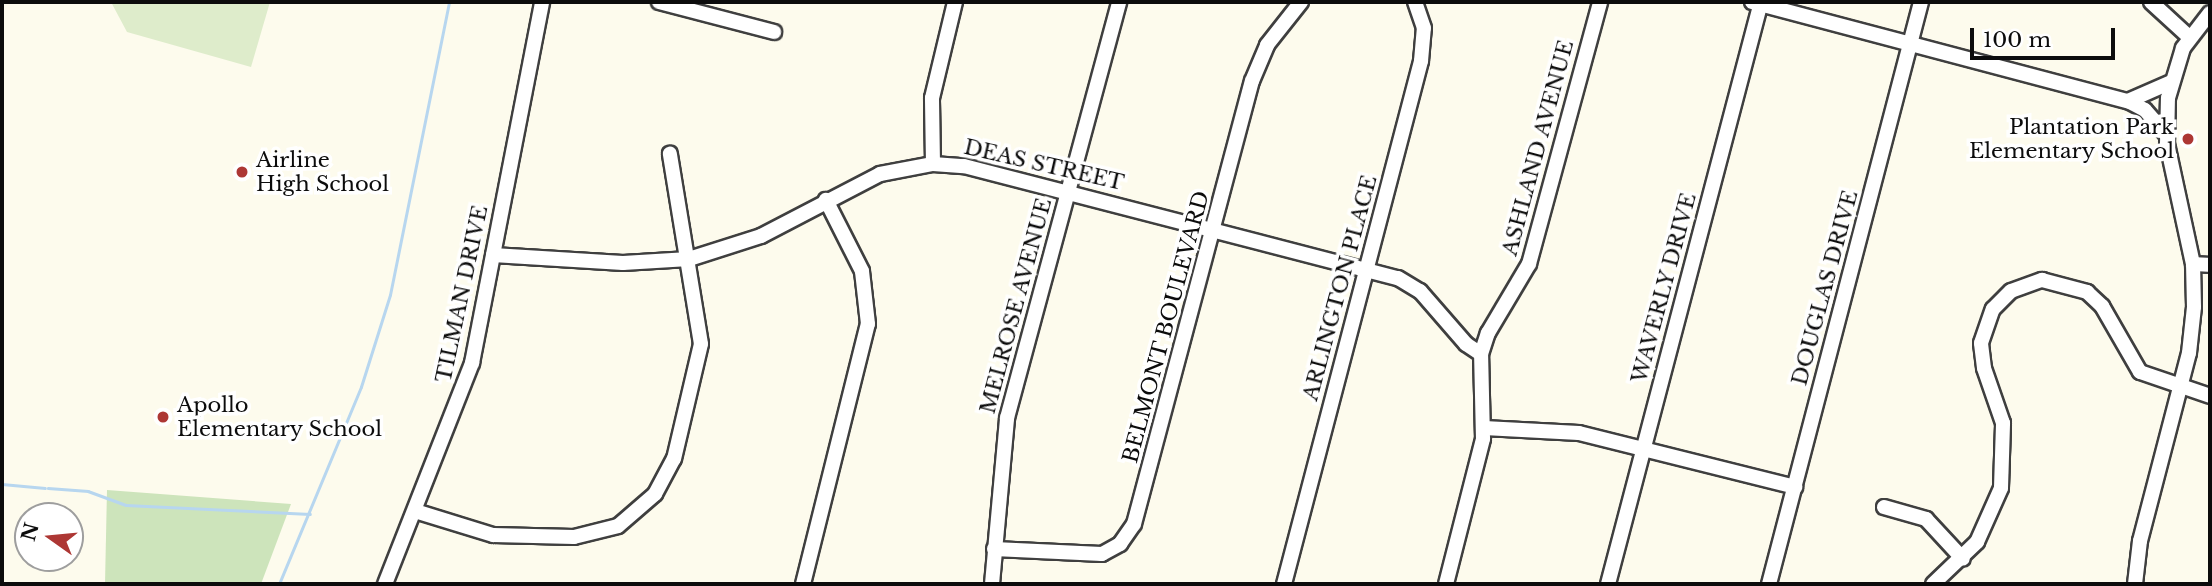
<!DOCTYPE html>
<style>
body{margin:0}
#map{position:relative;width:2212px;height:586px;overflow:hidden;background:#fdfbed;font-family:"Libre Baskerville",serif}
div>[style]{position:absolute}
.green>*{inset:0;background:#cde4bb}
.pitch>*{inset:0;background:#deeccb}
.stream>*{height:2.5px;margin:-1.25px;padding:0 1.25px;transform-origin:1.25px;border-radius:1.25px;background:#b7d6ef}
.roads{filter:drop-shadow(2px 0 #3f3f3f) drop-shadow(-2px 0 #3f3f3f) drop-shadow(0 2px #3f3f3f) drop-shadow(0 -2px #3f3f3f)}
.minor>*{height:14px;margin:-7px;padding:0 7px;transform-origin:7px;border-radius:7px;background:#fff}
.dots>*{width:19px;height:19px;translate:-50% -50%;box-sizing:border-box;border:4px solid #fff;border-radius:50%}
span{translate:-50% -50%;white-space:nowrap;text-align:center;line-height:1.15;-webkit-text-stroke:7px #fff;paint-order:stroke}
.poi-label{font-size:21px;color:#0c0c0c}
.right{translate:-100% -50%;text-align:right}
.left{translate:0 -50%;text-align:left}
.street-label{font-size:21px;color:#0c0c0c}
.frame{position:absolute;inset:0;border:4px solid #0c0c0c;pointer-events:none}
.north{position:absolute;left:14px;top:502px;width:70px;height:70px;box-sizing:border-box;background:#fff;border:2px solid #9e9e9e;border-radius:50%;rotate:285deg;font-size:19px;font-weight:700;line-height:28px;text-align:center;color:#0c0c0c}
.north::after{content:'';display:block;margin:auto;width:24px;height:32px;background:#ad3734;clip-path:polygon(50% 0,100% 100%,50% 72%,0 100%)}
.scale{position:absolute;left:1970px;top:28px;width:145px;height:32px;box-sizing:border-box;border:4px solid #0c0c0c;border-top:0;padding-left:9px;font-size:21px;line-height:24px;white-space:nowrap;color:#0c0c0c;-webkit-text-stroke:5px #fff;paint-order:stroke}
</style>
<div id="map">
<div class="green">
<i style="clip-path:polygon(107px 490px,291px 504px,261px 584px,105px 584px)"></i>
</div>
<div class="pitch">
<i style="clip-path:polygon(111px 2px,270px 2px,251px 67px,127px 32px)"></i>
</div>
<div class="stream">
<i style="left:2px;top:484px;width:43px;rotate:5.3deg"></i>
<i style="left:48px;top:488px;width:40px;rotate:4.3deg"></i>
<i style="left:88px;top:491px;width:40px;rotate:20.2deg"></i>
<i style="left:126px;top:505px;width:184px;rotate:2.8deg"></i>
<i style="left:279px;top:584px;width:213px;rotate:-67.4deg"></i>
<i style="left:361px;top:387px;width:96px;rotate:-72.5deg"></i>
<i style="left:390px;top:295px;width:299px;rotate:-78.6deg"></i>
</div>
<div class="roads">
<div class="minor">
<i style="left:659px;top:2px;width:119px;rotate:14.6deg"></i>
<i style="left:1752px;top:2px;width:389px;rotate:14.8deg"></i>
<i style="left:2128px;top:101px;width:47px;rotate:-23.8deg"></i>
<i style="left:2151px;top:2px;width:52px;rotate:42.6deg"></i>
<i style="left:2128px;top:101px;width:19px;rotate:28deg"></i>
<i style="left:2145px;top:110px;width:32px;rotate:49deg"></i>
<i style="left:933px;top:164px;width:66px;rotate:-90.9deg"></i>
<i style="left:932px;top:98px;width:99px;rotate:-76.5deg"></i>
<i style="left:493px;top:255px;width:130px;rotate:3.5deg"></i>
<i style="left:623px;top:263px;width:66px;rotate:-3.5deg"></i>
<i style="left:689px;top:259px;width:76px;rotate:-17.7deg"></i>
<i style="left:761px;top:236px;width:134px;rotate:-27.5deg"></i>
<i style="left:880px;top:174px;width:54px;rotate:-10.7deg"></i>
<i style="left:933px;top:164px;width:31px;rotate:4deg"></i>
<i style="left:964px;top:166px;width:448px;rotate:14.5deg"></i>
<i style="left:1398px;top:278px;width:26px;rotate:31deg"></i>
<i style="left:1420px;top:291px;width:70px;rotate:49deg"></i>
<i style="left:1466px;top:344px;width:18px;rotate:34deg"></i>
<i style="left:2193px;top:264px;width:17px;rotate:3deg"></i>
<i style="left:1484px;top:428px;width:95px;rotate:3deg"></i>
<i style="left:1579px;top:433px;width:223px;rotate:14deg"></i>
<i style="left:1884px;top:507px;width:44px;rotate:15.9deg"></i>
<i style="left:1926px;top:519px;width:54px;rotate:47.2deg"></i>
<i style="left:415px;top:511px;width:82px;rotate:17.1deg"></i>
<i style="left:493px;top:535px;width:81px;rotate:1.4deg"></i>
<i style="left:574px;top:537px;width:45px;rotate:-14deg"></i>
<i style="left:618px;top:526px;width:49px;rotate:-40.9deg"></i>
<i style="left:655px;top:494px;width:40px;rotate:-62deg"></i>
<i style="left:674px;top:459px;width:118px;rotate:-76.8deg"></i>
<i style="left:701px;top:344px;width:193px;rotate:-99.3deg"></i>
<i style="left:994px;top:549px;width:108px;rotate:2.7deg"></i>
<i style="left:1102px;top:554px;width:21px;rotate:-29deg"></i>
<i style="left:1120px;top:544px;width:24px;rotate:-55deg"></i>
<i style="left:1134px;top:524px;width:458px;rotate:-75.1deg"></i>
<i style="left:1252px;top:81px;width:39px;rotate:-67deg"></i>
<i style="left:1267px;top:45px;width:55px;rotate:-51.7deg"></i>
<i style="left:385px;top:584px;width:238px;rotate:-68.5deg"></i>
<i style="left:472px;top:363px;width:368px;rotate:-79deg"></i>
<i style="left:803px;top:584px;width:268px;rotate:-76deg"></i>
<i style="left:868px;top:324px;width:53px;rotate:-96.5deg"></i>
<i style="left:862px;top:271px;width:80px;rotate:-116.9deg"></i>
<i style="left:992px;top:584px;width:167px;rotate:-84.8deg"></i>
<i style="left:1007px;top:418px;width:431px;rotate:-74.9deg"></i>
<i style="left:1284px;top:584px;width:541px;rotate:-75.32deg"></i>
<i style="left:1421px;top:61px;width:33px;rotate:-85deg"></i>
<i style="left:1424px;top:28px;width:28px;rotate:-109deg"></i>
<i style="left:1446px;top:584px;width:150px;rotate:-75.7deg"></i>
<i style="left:1483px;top:439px;width:85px;rotate:-91.3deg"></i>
<i style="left:1481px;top:354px;width:22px;rotate:-72deg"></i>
<i style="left:1488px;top:333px;width:80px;rotate:-59.3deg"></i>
<i style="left:1529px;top:264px;width:271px;rotate:-74.8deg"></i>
<i style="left:1608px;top:584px;width:602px;rotate:-75.27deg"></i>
<i style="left:1769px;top:584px;width:602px;rotate:-75.36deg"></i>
<i style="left:1933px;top:584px;width:61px;rotate:-43.7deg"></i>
<i style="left:1977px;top:542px;width:59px;rotate:-66deg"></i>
<i style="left:2001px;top:488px;width:65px;rotate:-88.2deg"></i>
<i style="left:2003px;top:423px;width:58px;rotate:-109.1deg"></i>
<i style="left:1984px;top:368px;width:25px;rotate:-97deg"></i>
<i style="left:1981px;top:343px;width:36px;rotate:-71deg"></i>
<i style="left:1993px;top:309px;width:25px;rotate:-45deg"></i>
<i style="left:2011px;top:291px;width:33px;rotate:-20deg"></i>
<i style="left:2042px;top:280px;width:47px;rotate:14.9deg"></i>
<i style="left:2087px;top:292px;width:21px;rotate:43deg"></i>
<i style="left:2102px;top:306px;width:76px;rotate:60.1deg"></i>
<i style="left:2140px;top:372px;width:74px;rotate:18.9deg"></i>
<i style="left:2135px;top:584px;width:43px;rotate:-83.4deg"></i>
<i style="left:2140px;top:541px;width:194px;rotate:-75.4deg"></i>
<i style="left:2189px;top:353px;width:46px;rotate:-83.8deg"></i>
<i style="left:2194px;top:307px;width:43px;rotate:-91.3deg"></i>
<i style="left:2193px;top:264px;width:123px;rotate:-102.2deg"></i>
<i style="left:2167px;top:144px;width:46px;rotate:-88.8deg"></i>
<i style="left:2168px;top:98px;width:52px;rotate:-73.3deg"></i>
<i style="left:2183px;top:48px;width:44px;rotate:-52.4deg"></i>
</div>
</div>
<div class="dots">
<i style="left:2188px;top:139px;background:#ad3734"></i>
<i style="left:242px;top:172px;background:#ad3734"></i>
<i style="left:163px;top:417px;background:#ad3734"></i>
</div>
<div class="poi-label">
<span class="right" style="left:2174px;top:139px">Plantation Park<br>Elementary School</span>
<span class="left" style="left:256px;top:172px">Airline<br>High School</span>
<span class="left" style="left:177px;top:417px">Apollo<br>Elementary School</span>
</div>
<div class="street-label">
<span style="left:1538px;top:148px;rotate:-75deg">ASHLAND AVENUE</span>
<span style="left:1044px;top:165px;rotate:13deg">DEAS STREET</span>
<span style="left:1340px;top:288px;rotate:-75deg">ARLINGTON PLACE</span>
<span style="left:1664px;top:288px;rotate:-75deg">WAVERLY DRIVE</span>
<span style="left:1825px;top:288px;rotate:-75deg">DOUGLAS DRIVE</span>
<span style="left:462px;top:294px;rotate:-78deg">TILMAN DRIVE</span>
<span style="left:1016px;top:306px;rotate:-75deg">MELROSE AVENUE</span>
<span style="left:1166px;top:327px;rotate:-75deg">BELMONT BOULEVARD</span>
</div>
<div class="frame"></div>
<div class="north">N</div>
<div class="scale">100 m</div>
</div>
